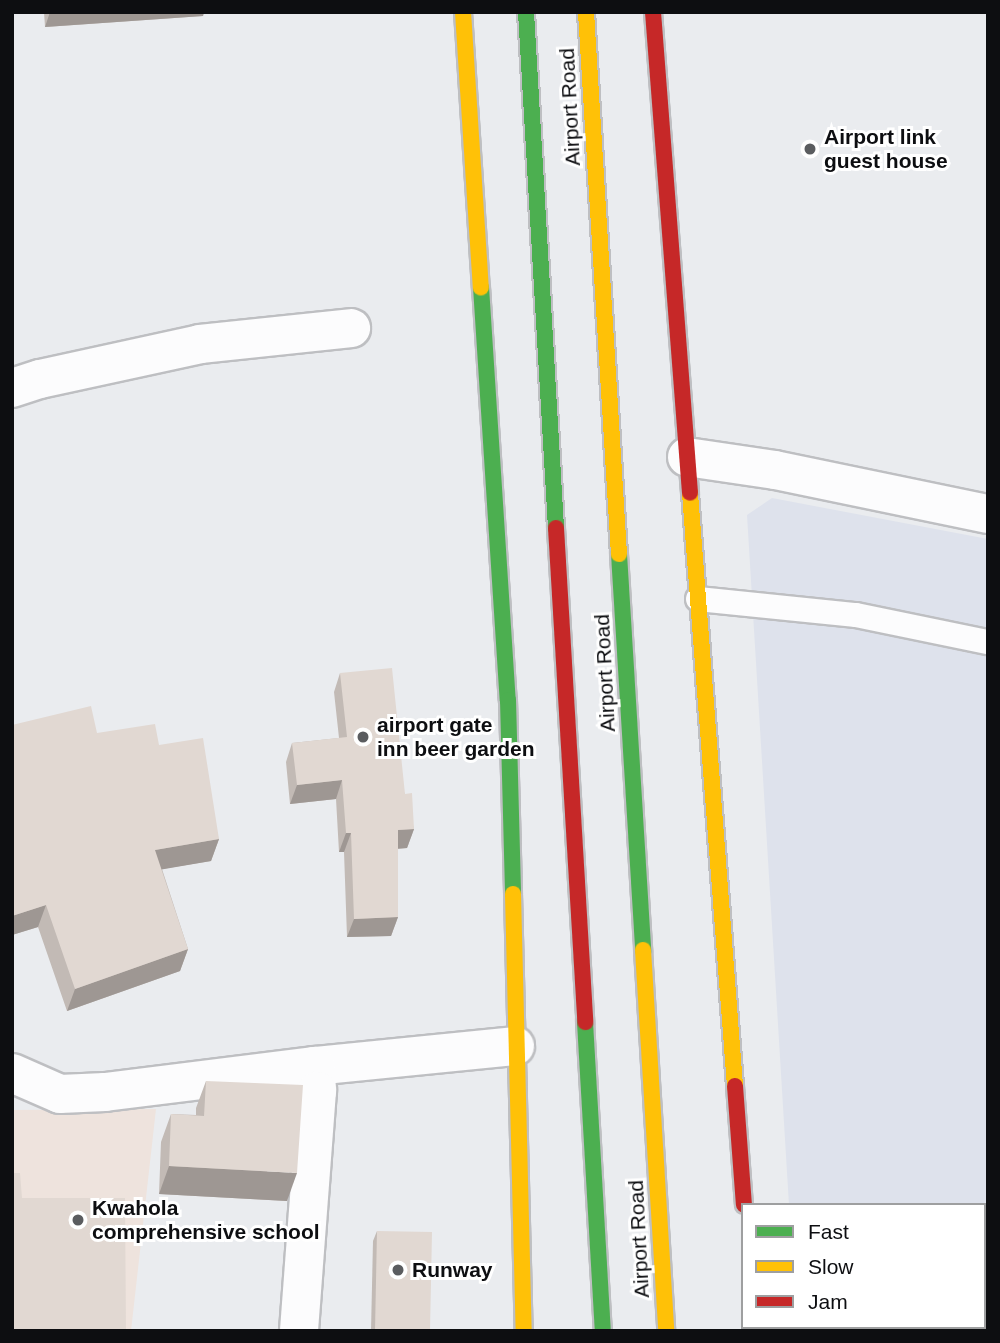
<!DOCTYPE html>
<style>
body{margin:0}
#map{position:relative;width:1000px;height:1343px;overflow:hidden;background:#eaecef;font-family:Arial,sans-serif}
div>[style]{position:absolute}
.built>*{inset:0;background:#dee2ec}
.education>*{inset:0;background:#eee3dd}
.roads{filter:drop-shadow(2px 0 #bebfc2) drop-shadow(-2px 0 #bebfc2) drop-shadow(0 2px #bebfc2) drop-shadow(0 -2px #bebfc2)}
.lane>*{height:24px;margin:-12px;padding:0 12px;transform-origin:12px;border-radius:12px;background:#fcfcfd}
.street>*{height:38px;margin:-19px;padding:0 19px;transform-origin:19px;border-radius:19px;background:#fcfcfd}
.fast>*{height:16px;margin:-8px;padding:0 8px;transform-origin:8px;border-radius:8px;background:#4caf50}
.slow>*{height:16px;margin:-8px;padding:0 8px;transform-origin:8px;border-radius:8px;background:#ffc107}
.jam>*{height:16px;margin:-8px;padding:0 8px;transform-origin:8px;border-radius:8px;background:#c62828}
.wall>*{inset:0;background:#c2bab5}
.shaded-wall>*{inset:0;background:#9e9793}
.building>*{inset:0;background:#e1d8d2}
.dots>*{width:19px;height:19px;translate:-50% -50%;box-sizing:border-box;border:4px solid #fff;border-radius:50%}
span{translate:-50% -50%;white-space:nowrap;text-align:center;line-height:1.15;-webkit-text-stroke:6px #fff;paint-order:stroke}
.street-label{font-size:21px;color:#0d0e11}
.poi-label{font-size:21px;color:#0d0e11;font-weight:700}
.left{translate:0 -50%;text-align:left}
.frame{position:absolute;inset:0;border:14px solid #0d0e11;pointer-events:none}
.legend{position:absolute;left:741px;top:1203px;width:245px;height:126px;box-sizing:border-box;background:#fff;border:2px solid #9e9fa0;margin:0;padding:9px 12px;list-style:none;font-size:21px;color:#0d0e11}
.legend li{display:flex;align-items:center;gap:14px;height:35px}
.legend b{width:35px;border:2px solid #9e9fa0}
</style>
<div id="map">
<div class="built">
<i style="clip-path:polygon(772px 498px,988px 539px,988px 1245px,984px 1246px,984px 1205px,789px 1205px,747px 515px)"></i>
</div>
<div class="education">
<i style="clip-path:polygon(156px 1109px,131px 1331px,12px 1331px,12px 1110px)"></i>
</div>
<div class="roads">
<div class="lane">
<i style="left:698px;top:599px;width:159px;rotate:5.8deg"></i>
<i style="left:856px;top:615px;width:135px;rotate:11.6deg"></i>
</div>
<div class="street">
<i style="left:12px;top:388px;width:29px;rotate:-18deg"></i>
<i style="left:40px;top:379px;width:164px;rotate:-12.3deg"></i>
<i style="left:200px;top:344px;width:152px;rotate:-6deg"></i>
<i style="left:687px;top:457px;width:89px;rotate:8.4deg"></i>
<i style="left:775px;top:470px;width:217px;rotate:11.7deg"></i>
<i style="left:315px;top:1066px;width:201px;rotate:-5.7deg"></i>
<i style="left:12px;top:1073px;width:52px;rotate:23.6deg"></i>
<i style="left:60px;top:1094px;width:45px;rotate:-2.5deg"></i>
<i style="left:105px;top:1092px;width:212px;rotate:-7.1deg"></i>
<i style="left:315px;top:1066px;width:25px;rotate:85deg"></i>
<i style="left:317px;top:1091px;width:241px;rotate:94.3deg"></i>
</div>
<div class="fast">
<i style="left:526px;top:12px;width:517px;rotate:86.67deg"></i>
<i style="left:481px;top:287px;width:414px;rotate:86.3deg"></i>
<i style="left:508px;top:700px;width:194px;rotate:88.5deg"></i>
<i style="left:619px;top:554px;width:397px;rotate:86.5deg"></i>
<i style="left:585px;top:1022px;width:310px;rotate:86.7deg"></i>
</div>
<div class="slow">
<i style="left:463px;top:12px;width:276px;rotate:86.3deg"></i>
<i style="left:586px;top:12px;width:543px;rotate:86.52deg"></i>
<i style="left:690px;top:493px;width:595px;rotate:85.66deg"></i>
<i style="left:513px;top:894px;width:437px;rotate:88.6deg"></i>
<i style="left:643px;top:950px;width:382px;rotate:86.5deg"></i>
<i style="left:754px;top:1327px;width:4px;rotate:90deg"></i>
</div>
<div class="jam">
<i style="left:653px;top:12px;width:482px;rotate:85.6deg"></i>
<i style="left:556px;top:528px;width:495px;rotate:86.6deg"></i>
<i style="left:735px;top:1086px;width:119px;rotate:85.7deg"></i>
</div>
</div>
<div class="wall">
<i style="clip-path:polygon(44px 12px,204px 12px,203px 16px,45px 27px)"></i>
<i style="clip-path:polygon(340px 673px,405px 794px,414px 829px,407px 848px,398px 849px,398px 917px,391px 936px,347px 937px,344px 852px,339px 852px,336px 799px,290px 804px,286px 762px,292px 743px,339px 738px,334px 692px)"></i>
<i style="clip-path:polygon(12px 725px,97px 733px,159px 745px,219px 839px,211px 861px,162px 869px,188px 949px,180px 971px,67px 1011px,38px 927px,12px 935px)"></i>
<i style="clip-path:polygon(206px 1081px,287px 1201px,159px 1194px,161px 1142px,171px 1114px,196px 1115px,196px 1108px)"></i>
<i style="clip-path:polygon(377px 1231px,430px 1331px,371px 1331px,373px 1241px)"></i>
</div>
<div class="shaded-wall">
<i style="clip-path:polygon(50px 12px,204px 12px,203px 16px,45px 27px)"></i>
<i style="clip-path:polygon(342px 780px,336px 799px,290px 804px,297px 785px)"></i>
<i style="clip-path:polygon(414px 829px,407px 848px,391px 849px,398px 830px)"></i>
<i style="clip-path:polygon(346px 833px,351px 833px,344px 852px,339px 852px)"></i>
<i style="clip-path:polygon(219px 839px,211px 861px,147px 872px,155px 850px)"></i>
<i style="clip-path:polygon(46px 905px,38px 927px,12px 935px,12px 916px)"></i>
<i style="clip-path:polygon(398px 917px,391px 936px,347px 937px,354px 919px)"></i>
<i style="clip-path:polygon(188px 949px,180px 971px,67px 1011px,75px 989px)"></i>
<i style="clip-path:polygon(169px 1166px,297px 1173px,287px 1201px,159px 1194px)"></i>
</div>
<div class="building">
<i style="clip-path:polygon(392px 668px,405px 794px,412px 793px,414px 829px,398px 830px,398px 917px,354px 919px,351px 833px,346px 833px,342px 780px,297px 785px,292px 743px,347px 737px,340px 673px)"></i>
<i style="clip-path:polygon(91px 706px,97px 733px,155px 724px,159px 745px,203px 738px,219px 839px,155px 850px,188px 949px,75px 989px,46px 905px,12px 916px,12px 725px)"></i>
<i style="clip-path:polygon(206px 1081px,303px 1085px,297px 1173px,169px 1166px,171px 1114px,204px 1116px)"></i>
<i style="clip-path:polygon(12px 1173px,20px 1173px,22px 1198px,125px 1198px,126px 1331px,12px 1331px)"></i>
<i style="clip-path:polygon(377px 1231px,432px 1232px,430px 1331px,375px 1331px)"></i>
</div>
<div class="dots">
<i style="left:810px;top:149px;background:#5a5c5f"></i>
<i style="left:363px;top:737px;background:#5a5c5f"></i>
<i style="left:78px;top:1220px;background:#5a5c5f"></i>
<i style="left:398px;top:1270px;background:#5a5c5f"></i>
</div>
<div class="street-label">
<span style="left:570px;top:107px;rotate:-93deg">Airport Road</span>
<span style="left:605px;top:673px;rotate:-93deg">Airport Road</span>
<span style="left:639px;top:1239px;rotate:-93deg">Airport Road</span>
</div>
<div class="poi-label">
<span class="left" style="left:824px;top:149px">Airport link<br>guest house</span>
<span class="left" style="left:377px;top:737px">airport gate<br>inn beer garden</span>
<span class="left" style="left:92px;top:1220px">Kwahola<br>comprehensive school</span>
<span class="left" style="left:412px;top:1270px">Runway</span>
</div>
<div class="frame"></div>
<ul class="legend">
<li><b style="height:9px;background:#4caf50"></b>Fast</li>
<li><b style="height:9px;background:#ffc107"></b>Slow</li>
<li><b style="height:9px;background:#c62828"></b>Jam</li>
</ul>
</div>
